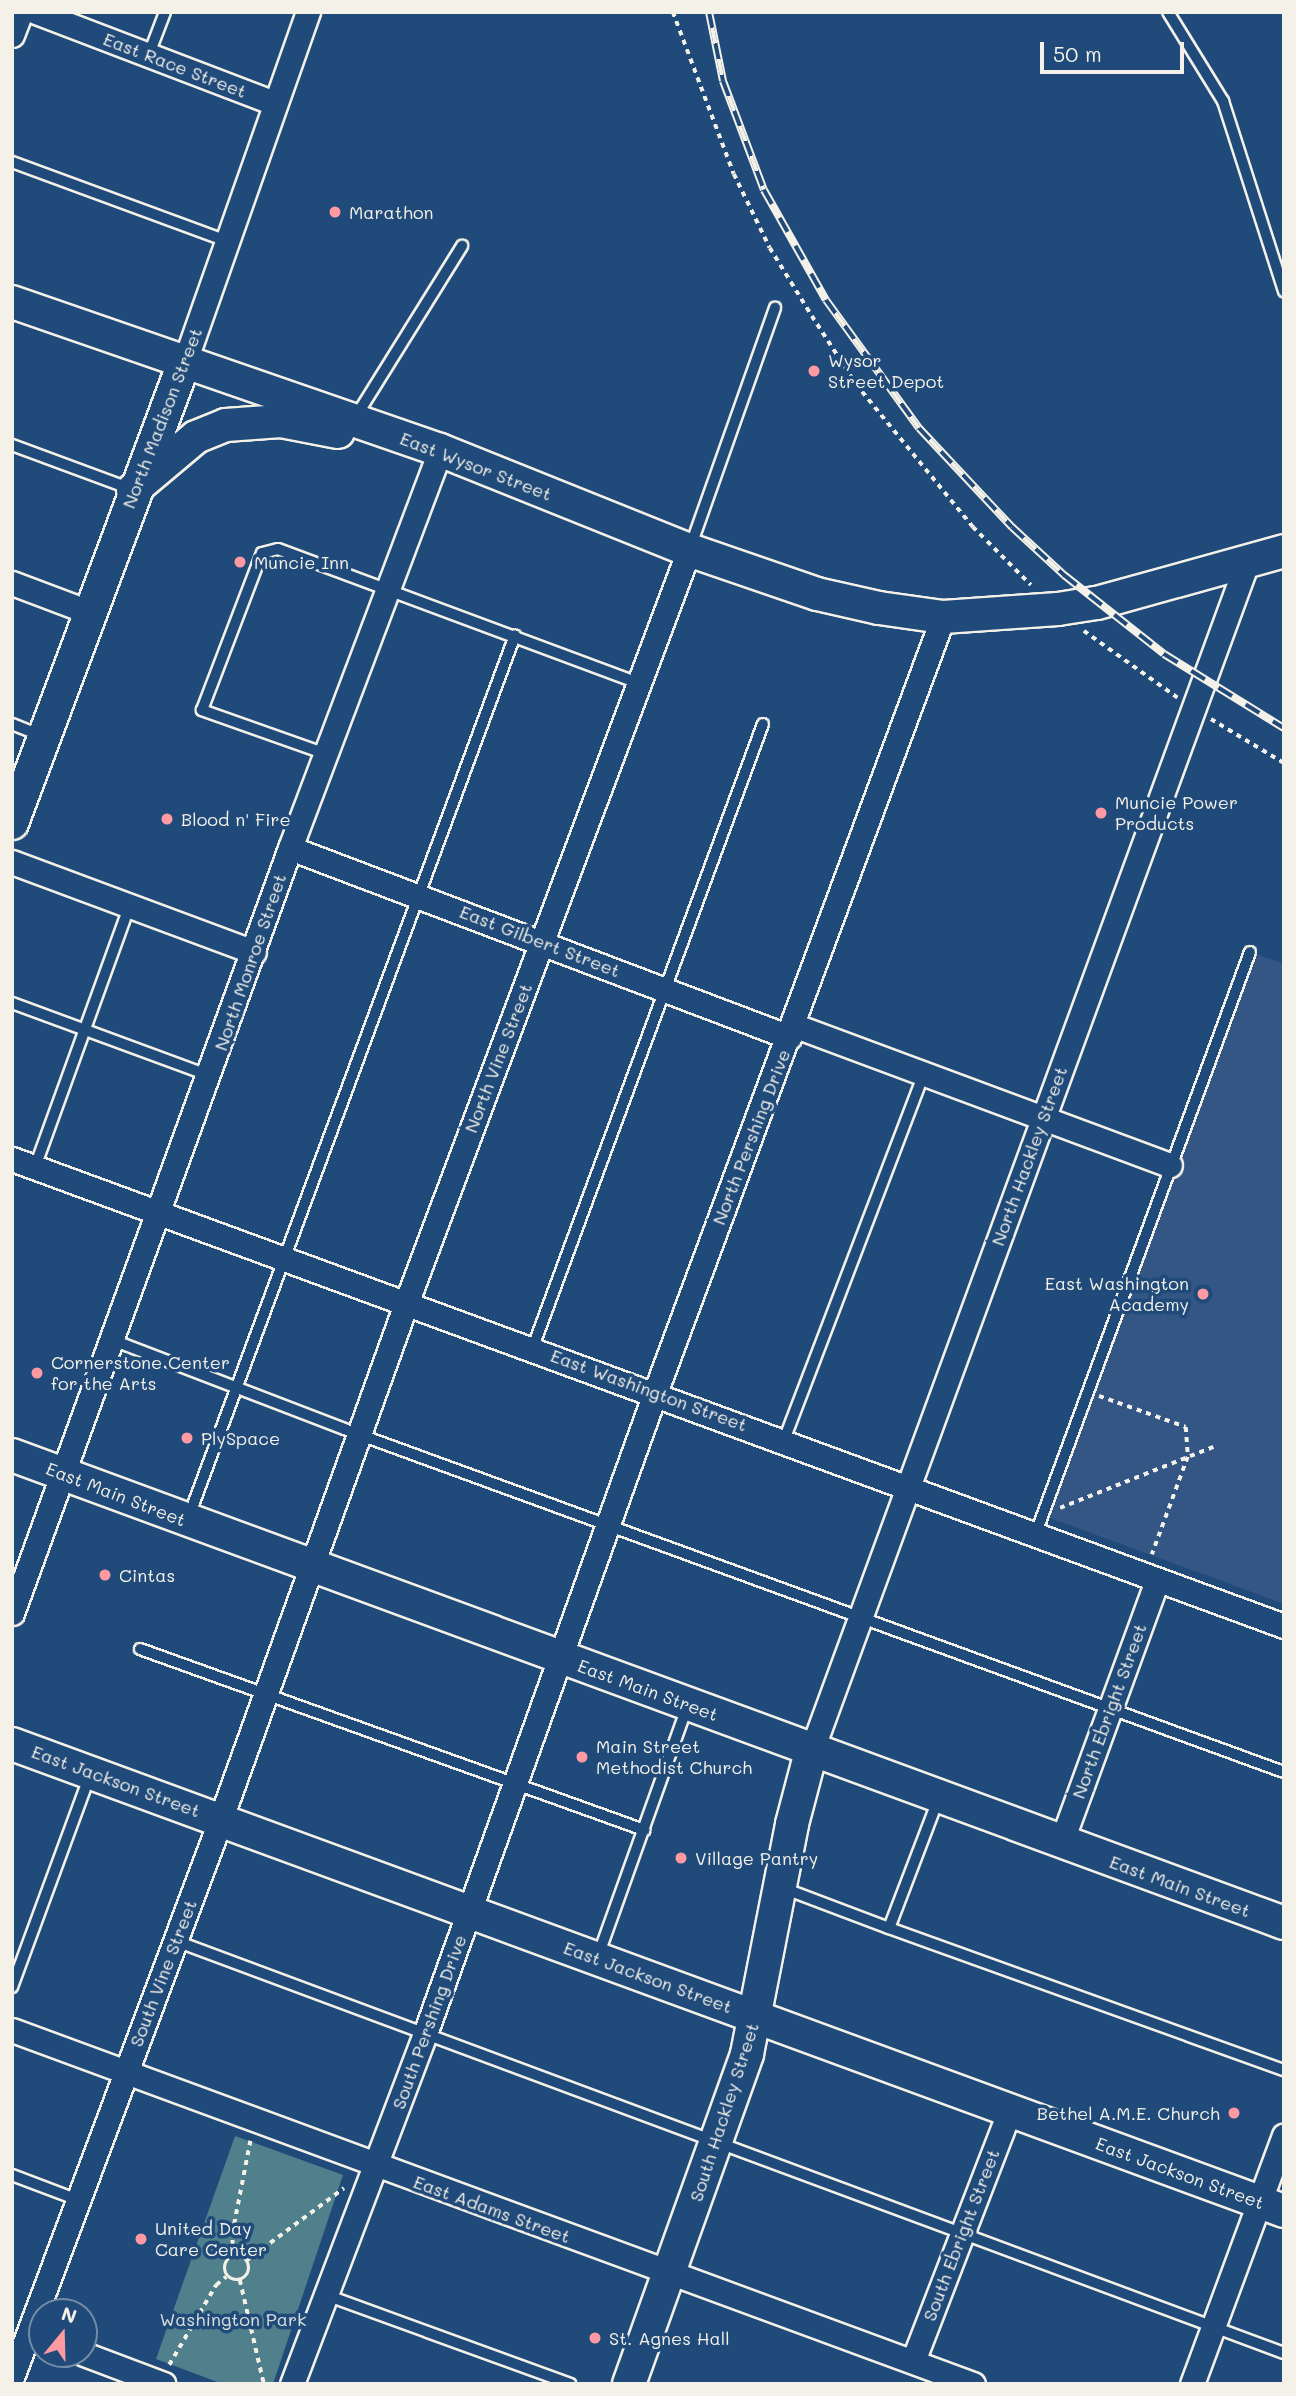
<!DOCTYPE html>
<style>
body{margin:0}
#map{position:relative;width:1296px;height:2396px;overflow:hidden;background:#1f4a7a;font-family:Mali,sans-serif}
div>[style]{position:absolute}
.built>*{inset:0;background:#335685}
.green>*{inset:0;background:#50808b}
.path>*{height:3.5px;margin-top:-1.75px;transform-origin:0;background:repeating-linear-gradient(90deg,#f4f1e8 0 5px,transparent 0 10px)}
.path>.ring{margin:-1.75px;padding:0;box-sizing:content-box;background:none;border:3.5px solid #f4f1e8;border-radius:50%}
.roads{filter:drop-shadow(2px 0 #f4f1e8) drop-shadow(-2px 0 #f4f1e8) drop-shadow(0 2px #f4f1e8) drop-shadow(0 -2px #f4f1e8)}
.lane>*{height:10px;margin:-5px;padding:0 5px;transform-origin:5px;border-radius:5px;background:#1f4a7a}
.street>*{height:23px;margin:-11.5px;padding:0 11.5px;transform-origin:11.5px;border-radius:11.5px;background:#1f4a7a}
.secondary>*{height:32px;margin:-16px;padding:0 16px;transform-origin:16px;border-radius:16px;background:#1f4a7a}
.rail>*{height:8px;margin-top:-4px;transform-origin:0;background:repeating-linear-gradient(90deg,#1f4a7a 0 16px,#f4f1e8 0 32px);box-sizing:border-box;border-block:2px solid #f4f1e8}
.dots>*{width:19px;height:19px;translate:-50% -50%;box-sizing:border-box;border:4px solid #1f4a7a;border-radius:50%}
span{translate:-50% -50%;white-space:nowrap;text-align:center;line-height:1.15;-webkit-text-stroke:7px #1f4a7a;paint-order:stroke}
.street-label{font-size:18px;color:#f4f1e8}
.poi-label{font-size:18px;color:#f4f1e8}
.left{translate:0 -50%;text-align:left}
.right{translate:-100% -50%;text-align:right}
.park-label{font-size:18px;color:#dbe0da}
.frame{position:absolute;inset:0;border:14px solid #f4f1e8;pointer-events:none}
.north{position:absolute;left:28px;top:2298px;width:70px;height:70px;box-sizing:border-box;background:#1f4a7a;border:2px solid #748da6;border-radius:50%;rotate:19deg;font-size:19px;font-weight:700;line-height:28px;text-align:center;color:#f4f1e8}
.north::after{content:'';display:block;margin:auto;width:24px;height:32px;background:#ff9aa2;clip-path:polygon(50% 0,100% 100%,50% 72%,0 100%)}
.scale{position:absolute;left:1040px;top:42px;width:144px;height:32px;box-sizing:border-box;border:4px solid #f4f1e8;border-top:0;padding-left:9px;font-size:21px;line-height:24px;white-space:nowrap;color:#f4f1e8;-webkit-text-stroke:5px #1f4a7a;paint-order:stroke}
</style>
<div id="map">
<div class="built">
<i style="clip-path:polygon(1250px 952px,1284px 964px,1284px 1604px,1042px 1515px)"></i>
</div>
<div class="green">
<i style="clip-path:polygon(235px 2136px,343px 2175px,273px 2384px,223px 2384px,156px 2359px)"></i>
</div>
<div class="path">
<i style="left:673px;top:12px;width:173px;rotate:69.4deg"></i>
<i style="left:734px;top:174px;width:82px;rotate:64.1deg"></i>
<i style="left:770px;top:248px;width:80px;rotate:58.3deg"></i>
<i style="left:812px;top:316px;width:81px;rotate:57.1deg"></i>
<i style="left:856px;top:384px;width:185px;rotate:50.7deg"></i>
<i style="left:973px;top:527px;width:82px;rotate:45deg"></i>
<i style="left:1084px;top:631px;width:115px;rotate:35.5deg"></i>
<i style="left:1211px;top:719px;width:85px;rotate:31.1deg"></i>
<i style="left:1099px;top:1396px;width:92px;rotate:19.6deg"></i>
<i style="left:1186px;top:1427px;width:30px;rotate:86deg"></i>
<i style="left:1188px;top:1457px;width:104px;rotate:110.2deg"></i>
<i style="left:1060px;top:1508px;width:165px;rotate:-21.7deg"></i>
<i style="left:233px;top:2255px;width:21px;rotate:-93deg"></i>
<i style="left:232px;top:2234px;width:95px;rotate:-79deg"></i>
<i class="ring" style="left:225px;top:2256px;width:20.5px;height:20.5px"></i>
<i style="left:246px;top:2261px;width:122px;rotate:-36.7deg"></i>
<i style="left:240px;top:2280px;width:107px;rotate:77deg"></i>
<i style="left:169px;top:2365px;width:93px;rotate:-59.6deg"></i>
<i style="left:216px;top:2285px;width:13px;rotate:-39deg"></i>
</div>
<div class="roads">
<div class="lane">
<i style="left:1168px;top:12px;width:105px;rotate:58.3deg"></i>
<i style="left:1223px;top:101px;width:200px;rotate:72.2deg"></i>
<i style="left:149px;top:54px;width:45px;rotate:-69.1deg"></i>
<i style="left:12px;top:162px;width:231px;rotate:20.2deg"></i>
<i style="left:355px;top:418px;width:203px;rotate:-58.1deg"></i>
<i style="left:12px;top:445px;width:127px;rotate:20.3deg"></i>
<i style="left:690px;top:548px;width:255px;rotate:-70.5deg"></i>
<i style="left:12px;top:724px;width:32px;rotate:22deg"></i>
<i style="left:326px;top:754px;width:132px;rotate:-160.5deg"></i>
<i style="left:202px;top:710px;width:168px;rotate:-69.1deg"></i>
<i style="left:262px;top:553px;width:16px;rotate:-14deg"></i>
<i style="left:278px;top:549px;width:385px;rotate:20.4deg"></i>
<i style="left:12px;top:1003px;width:211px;rotate:20.2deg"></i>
<i style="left:35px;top:1167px;width:279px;rotate:-70.1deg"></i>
<i style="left:110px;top:1339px;width:251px;rotate:21deg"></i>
<i style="left:344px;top:1429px;width:1001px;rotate:20.05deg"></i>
<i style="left:533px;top:1347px;width:664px;rotate:-69.74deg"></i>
<i style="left:784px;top:1440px;width:393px;rotate:-69.1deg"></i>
<i style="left:189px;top:1516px;width:939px;rotate:-69.69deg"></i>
<i style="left:1036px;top:1533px;width:619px;rotate:-69.78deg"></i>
<i style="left:140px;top:1649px;width:536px;rotate:19.75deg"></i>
<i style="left:938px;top:1800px;width:137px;rotate:110.9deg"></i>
<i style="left:889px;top:1928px;width:420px;rotate:19.8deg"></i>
<i style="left:783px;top:1888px;width:113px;rotate:20.7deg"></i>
<i style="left:176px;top:1941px;width:1182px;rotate:20.4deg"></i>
<i style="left:598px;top:1956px;width:263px;rotate:-70.3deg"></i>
<i style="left:12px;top:1987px;width:226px;rotate:-69.8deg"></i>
<i style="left:12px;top:2175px;width:71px;rotate:20.7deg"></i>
<i style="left:326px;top:2295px;width:260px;rotate:20deg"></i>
</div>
<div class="street">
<i style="left:36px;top:12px;width:255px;rotate:20.9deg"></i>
<i style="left:12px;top:35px;width:25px;rotate:-69deg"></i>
<i style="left:185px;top:361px;width:370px;rotate:-70.6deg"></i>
<i style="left:12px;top:583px;width:82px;rotate:20.6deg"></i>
<i style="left:290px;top:848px;width:534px;rotate:20.74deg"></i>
<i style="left:12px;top:862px;width:258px;rotate:20.4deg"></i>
<i style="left:793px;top:1025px;width:402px;rotate:20.4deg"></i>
<i style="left:12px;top:1159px;width:1355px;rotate:20.16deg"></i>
<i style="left:12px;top:1613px;width:814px;rotate:-70.03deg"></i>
<i style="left:290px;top:848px;width:425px;rotate:-69.3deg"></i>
<i style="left:811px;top:1752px;width:1270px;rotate:-69.87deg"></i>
<i style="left:1061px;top:1843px;width:280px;rotate:-69.9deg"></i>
<i style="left:12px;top:2030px;width:1024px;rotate:20.22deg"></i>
<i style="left:84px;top:2354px;width:85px;rotate:20.6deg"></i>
<i style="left:913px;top:2361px;width:269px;rotate:-68.9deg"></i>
<i style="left:12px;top:2377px;width:582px;rotate:-69.48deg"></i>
<i style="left:216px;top:1832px;width:564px;rotate:-70.22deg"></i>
<i style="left:407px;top:1301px;width:802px;rotate:-69.42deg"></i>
<i style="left:292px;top:2384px;width:374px;rotate:-69.2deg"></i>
<i style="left:425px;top:2034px;width:681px;rotate:-70.26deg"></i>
<i style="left:655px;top:1393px;width:828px;rotate:-69.64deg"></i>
<i style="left:1192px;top:2384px;width:265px;rotate:-69.7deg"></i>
</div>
<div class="secondary">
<i style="left:12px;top:302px;width:453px;rotate:19.1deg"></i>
<i style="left:440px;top:450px;width:268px;rotate:21.9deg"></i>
<i style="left:689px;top:550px;width:135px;rotate:19deg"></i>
<i style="left:817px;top:594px;width:64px;rotate:12.7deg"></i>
<i style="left:879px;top:608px;width:65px;rotate:8deg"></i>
<i style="left:943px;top:617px;width:115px;rotate:-4deg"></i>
<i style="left:1058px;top:609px;width:39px;rotate:-9deg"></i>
<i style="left:1097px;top:603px;width:194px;rotate:-15.5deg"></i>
<i style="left:133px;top:490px;width:82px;rotate:-40.1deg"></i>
<i style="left:196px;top:437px;width:32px;rotate:-22deg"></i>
<i style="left:226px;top:425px;width:55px;rotate:-4.2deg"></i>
<i style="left:281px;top:421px;width:58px;rotate:10.9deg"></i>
<i style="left:12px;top:823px;width:493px;rotate:-69.5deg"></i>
<i style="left:12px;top:1455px;width:1355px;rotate:20.2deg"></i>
<i style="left:12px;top:1744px;width:1355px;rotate:20.16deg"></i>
<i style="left:629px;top:2384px;width:350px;rotate:-70.3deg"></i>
<i style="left:747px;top:2054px;width:234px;rotate:-78.9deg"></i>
<i style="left:792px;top:1824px;width:74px;rotate:-75.2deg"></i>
</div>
</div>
<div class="rail">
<i style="left:709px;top:12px;width:70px;rotate:78.5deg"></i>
<i style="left:723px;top:81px;width:116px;rotate:69.4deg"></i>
<i style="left:764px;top:190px;width:126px;rotate:60.6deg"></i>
<i style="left:826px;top:300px;width:158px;rotate:54deg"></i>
<i style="left:919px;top:428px;width:136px;rotate:46.8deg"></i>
<i style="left:1012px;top:527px;width:71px;rotate:42.7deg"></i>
<i style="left:1064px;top:575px;width:127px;rotate:38.3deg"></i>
<i style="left:1164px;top:654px;width:141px;rotate:31.7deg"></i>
</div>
<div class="dots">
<i style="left:335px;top:212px;background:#ff9aa2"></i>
<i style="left:814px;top:371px;background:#ff9aa2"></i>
<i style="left:240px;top:562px;background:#ff9aa2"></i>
<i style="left:1101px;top:813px;background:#ff9aa2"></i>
<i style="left:167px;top:819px;background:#ff9aa2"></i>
<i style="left:1203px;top:1294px;background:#ff9aa2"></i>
<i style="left:37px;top:1373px;background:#ff9aa2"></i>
<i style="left:187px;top:1438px;background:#ff9aa2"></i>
<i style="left:105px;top:1575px;background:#ff9aa2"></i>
<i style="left:582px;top:1757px;background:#ff9aa2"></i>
<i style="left:681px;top:1858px;background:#ff9aa2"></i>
<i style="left:1234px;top:2113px;background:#ff9aa2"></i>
<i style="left:141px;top:2239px;background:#ff9aa2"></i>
<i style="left:595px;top:2338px;background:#ff9aa2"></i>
</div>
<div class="street-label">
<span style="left:175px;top:65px;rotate:21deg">East Race Street</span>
<span style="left:162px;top:418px;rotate:-69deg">North Madison Street</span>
<span style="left:476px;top:466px;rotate:21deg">East Wysor Street</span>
<span style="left:540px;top:941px;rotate:21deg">East Gilbert Street</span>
<span style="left:250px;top:962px;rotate:-71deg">North Monroe Street</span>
<span style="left:498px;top:1058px;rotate:-69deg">North Vine Street</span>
<span style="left:751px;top:1137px;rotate:-69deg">North Pershing Drive</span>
<span style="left:1029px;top:1156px;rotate:-70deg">North Hackley Street</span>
<span style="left:649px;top:1390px;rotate:20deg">East Washington Street</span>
<span style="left:116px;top:1494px;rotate:21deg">East Main Street</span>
<span style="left:648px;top:1690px;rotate:20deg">East Main Street</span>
<span style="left:1109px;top:1711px;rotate:-70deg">North Ebright Street</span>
<span style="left:116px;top:1781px;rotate:20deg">East Jackson Street</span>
<span style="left:1180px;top:1886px;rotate:20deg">East Main Street</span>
<span style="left:163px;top:1973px;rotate:-69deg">South Vine Street</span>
<span style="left:648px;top:1977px;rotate:20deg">East Jackson Street</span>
<span style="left:429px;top:2022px;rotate:-70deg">South Pershing Drive</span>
<span style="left:724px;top:2112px;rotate:-72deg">South Hackley Street</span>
<span style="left:1180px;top:2173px;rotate:20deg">East Jackson Street</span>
<span style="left:492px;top:2209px;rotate:20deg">East Adams Street</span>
<span style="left:961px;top:2235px;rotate:-69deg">South Ebright Street</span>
</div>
<div class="poi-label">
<span class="left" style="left:349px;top:212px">Marathon</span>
<span class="left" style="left:828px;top:371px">Wysor<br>Street Depot</span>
<span class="left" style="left:254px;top:562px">Muncie Inn</span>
<span class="left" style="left:1115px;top:813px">Muncie Power<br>Products</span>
<span class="left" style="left:181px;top:819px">Blood n' Fire</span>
<span class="right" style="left:1189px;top:1294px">East Washington<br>Academy</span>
<span class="left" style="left:51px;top:1373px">Cornerstone Center<br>for the Arts</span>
<span class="left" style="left:201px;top:1438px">PlySpace</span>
<span class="left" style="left:119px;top:1575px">Cintas</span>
<span class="left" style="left:596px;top:1757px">Main Street<br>Methodist Church</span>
<span class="left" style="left:695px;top:1858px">Village Pantry</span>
<span class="right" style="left:1220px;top:2113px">Bethel A.M.E. Church</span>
<span class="left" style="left:155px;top:2239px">United Day<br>Care Center</span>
<span class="left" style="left:609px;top:2338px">St. Agnes Hall</span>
</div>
<div class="park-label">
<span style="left:233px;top:2319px">Washington Park</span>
</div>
<div class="frame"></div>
<div class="north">N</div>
<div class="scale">50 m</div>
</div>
